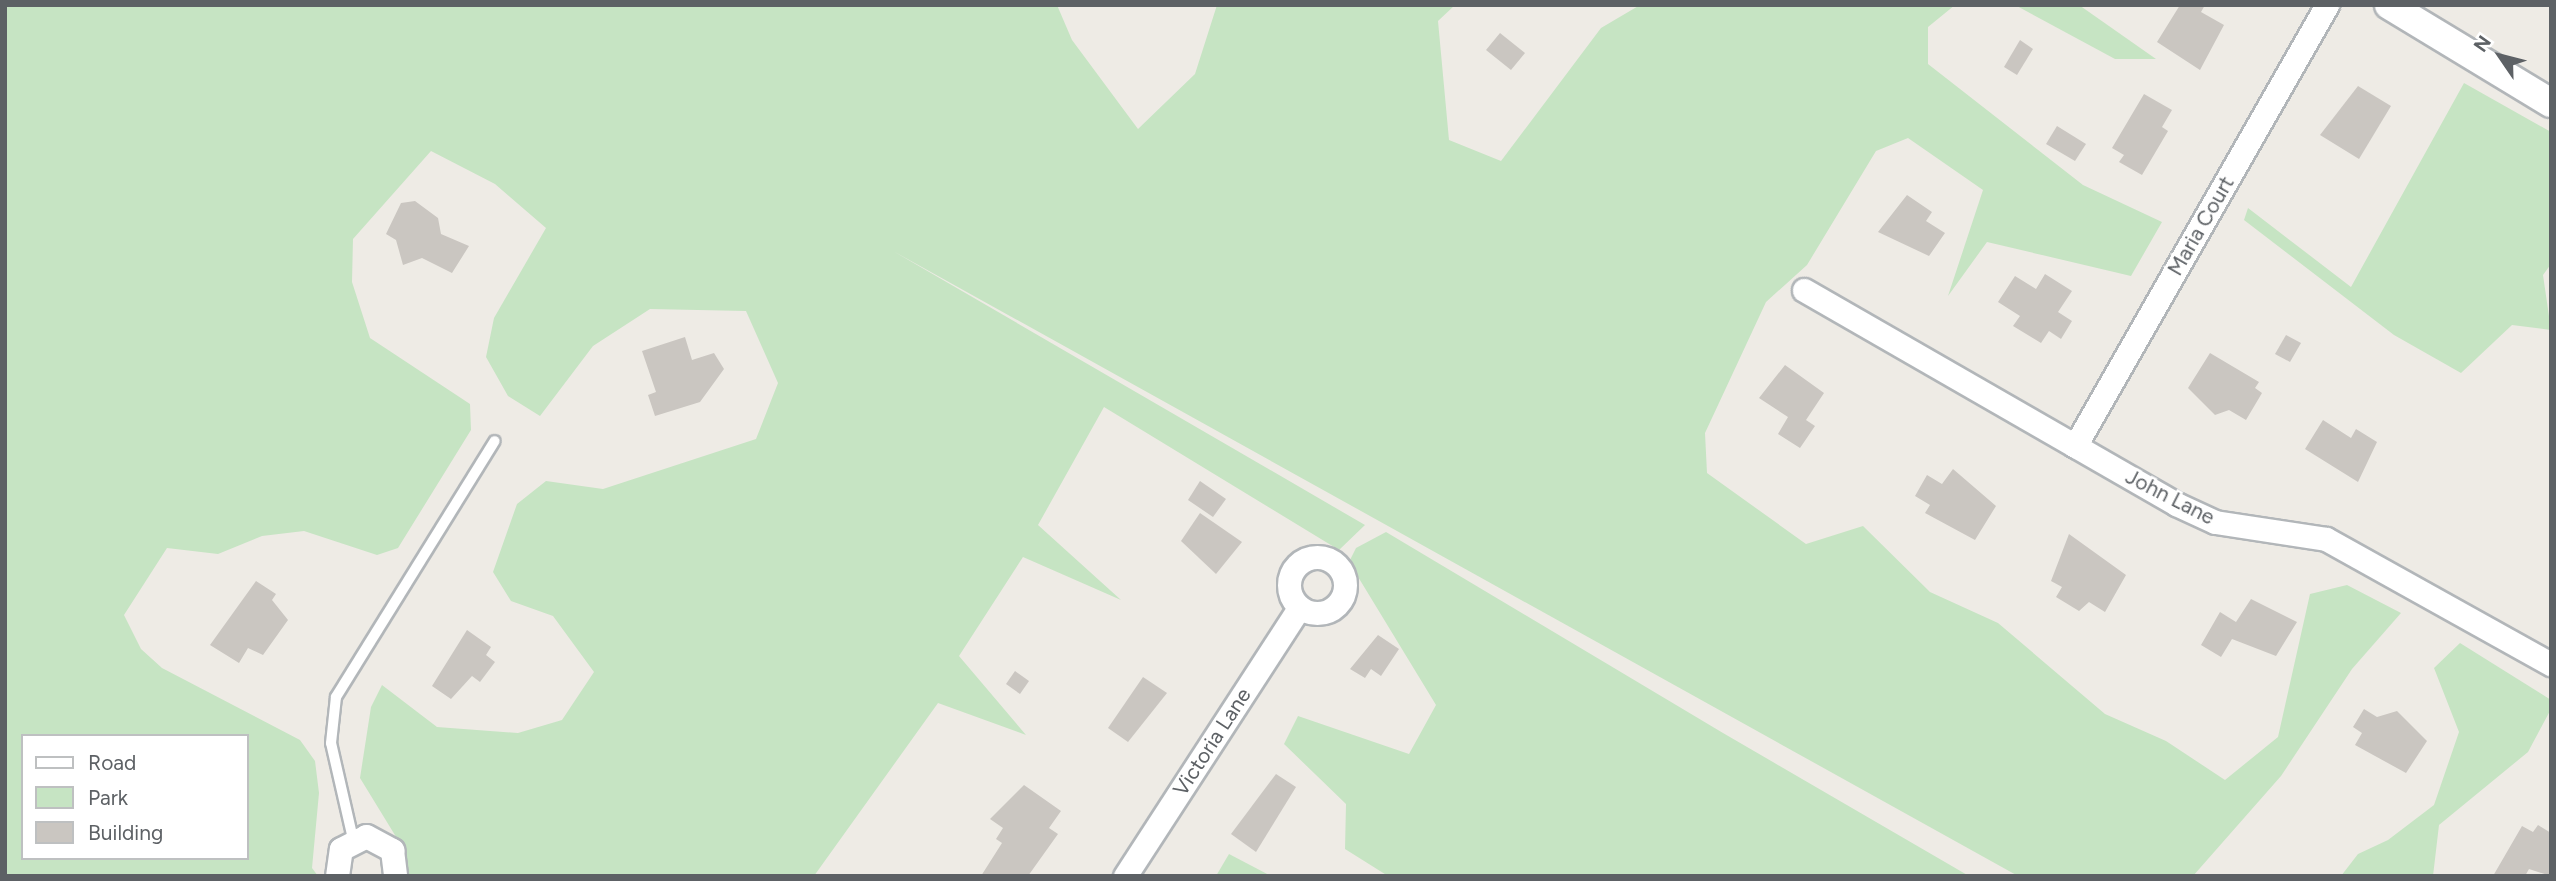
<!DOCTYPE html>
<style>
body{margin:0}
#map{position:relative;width:2556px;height:881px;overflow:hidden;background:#eeebe5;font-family:Figtree,sans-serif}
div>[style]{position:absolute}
.green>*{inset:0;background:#c6e4c3}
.building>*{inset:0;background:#cac6c1}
.roads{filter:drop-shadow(2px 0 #b2b6b9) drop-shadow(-2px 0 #b2b6b9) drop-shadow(0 2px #b2b6b9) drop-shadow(0 -2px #b2b6b9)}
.service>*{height:10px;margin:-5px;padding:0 5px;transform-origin:5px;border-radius:5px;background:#fff}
.minor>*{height:23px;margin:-11.5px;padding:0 11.5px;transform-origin:11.5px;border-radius:11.5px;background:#fff}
.minor>.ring{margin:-11.5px;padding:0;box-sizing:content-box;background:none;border:23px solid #fff;border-radius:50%}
.tertiary>*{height:28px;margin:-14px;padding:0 14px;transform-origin:14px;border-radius:14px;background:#fff}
span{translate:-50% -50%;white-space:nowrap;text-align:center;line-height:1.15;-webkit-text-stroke:5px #fff;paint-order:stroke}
.street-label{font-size:21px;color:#5d6165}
.frame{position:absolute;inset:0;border:7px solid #5d6165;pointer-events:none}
.legend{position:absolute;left:21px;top:734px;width:228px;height:126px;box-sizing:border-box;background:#fff;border:2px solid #bec0c1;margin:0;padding:9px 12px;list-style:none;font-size:21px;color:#5d6165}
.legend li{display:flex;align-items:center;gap:14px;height:35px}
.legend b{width:35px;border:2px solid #bec0c1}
.north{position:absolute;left:2465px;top:21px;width:70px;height:70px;-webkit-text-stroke:5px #fff;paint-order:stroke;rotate:305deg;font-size:19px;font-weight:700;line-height:28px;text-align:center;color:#5d6165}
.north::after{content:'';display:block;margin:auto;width:24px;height:32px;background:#5d6165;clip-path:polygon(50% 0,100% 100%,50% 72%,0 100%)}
</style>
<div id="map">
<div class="green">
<i style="clip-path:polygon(evenodd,5px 5px,1057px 5px,1072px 40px,1138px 129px,1195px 74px,1217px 5px,1455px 5px,1438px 21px,1449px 140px,1501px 161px,1601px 28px,1640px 5px,1955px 5px,1928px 27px,1928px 64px,2083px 185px,2162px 222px,2131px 276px,1987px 242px,1948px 296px,1983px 190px,1908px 138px,1876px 151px,1807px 265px,1766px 302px,1705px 433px,1707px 473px,1806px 544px,1863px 526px,1930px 592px,1998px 623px,2105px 714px,2166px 741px,2225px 780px,2278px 737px,2310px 594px,2347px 585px,2401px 613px,2352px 669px,2281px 776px,2193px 876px,2018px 876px,893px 251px,1365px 525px,1339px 550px,1104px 407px,1038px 525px,1121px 600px,1023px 557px,959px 656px,1026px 735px,938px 703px,814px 876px,407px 876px,401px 845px,360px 778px,371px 707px,382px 685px,437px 727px,518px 733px,562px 720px,594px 672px,553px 616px,511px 601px,493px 572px,517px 504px,546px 481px,603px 489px,756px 439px,778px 383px,746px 311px,650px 309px,593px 346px,540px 416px,508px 396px,486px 357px,494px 318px,546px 228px,495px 184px,431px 151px,353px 239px,352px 282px,370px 338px,470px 404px,471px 430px,398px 548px,377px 555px,304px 531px,262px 536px,218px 554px,167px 548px,124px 615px,141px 649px,162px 668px,300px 740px,315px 761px,319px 793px,312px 868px,318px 876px,5px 876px,5px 5px,23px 736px,247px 736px,247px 858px,23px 858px,23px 736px)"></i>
<i style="clip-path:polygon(2015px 5px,2079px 5px,2156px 59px,2115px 59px)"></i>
<i style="clip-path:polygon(2464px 83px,2551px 132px,2551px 264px,2543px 275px,2551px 330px,2512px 325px,2461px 373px,2394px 335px,2244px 220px,2248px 208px,2351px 287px)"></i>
<i style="clip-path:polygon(1386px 532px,1723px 733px,1969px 876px,1388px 876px,1345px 849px,1346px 804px,1284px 744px,1298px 716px,1409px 754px,1436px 705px,1349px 562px,1356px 548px)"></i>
<i style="clip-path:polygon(2460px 643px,2551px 700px,2551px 709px,2528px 752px,2439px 825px,2433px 876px,2341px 876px,2358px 854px,2388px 840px,2434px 805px,2459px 732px,2434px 668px)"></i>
<i style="clip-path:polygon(1229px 854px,1271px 876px,1216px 876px)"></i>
</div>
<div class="building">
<i style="clip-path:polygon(2180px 5px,2205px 5px,2201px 12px,2224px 25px,2200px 70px,2157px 42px)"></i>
<i style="clip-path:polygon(1500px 33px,1525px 53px,1511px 70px,1486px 50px)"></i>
<i style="clip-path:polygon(2020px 40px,2033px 49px,2017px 75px,2004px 67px)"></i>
<i style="clip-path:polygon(2358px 86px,2391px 106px,2359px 159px,2320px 135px)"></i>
<i style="clip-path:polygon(2144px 94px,2172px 110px,2162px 127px,2168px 131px,2142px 175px,2119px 162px,2124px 155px,2112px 148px)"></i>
<i style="clip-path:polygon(2057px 126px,2086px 144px,2075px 161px,2046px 144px)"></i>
<i style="clip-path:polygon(1907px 195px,1932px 212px,1926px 221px,1945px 233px,1929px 256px,1878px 232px)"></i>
<i style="clip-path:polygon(415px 201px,438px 218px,441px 234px,469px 246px,452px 273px,422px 258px,403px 265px,396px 240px,386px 234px,401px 203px)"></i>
<i style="clip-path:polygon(2045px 274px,2072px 291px,2058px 312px,2072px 321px,2061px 339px,2049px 331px,2041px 343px,2013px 326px,2020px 316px,1998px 302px,2015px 276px,2036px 289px)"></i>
<i style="clip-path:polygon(2286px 335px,2301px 343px,2290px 362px,2275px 354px)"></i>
<i style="clip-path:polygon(685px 337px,692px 360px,714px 353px,724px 369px,700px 402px,655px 416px,648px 395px,656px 392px,642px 351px)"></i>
<i style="clip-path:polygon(2210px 353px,2259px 382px,2255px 388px,2262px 393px,2246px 420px,2229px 410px,2215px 415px,2188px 388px)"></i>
<i style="clip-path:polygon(1785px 365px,1824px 393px,1806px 420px,1815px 426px,1800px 448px,1778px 434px,1788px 417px,1759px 398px)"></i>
<i style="clip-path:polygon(2323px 420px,2351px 438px,2356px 429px,2377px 442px,2358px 482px,2305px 449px)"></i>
<i style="clip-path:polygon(1953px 469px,1996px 506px,1975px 540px,1925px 513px,1930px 505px,1915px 496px,1927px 475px,1942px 484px)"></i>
<i style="clip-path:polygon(1200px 481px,1226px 499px,1213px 517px,1188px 500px)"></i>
<i style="clip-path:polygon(1200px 513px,1242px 542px,1216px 574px,1181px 541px)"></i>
<i style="clip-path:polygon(2069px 534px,2126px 575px,2105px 612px,2089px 602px,2079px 611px,2056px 597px,2062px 587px,2051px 581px)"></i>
<i style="clip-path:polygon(256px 581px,276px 594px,272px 600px,288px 620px,263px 655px,248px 648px,239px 663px,210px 645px)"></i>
<i style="clip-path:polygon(2251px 599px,2297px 622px,2276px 656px,2232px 639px,2221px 657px,2201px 645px,2220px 612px,2236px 622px)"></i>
<i style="clip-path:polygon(467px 630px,491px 647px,486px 655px,495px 662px,480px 682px,472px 676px,451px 699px,432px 686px)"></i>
<i style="clip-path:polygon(1378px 635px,1399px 649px,1381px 676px,1371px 669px,1365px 678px,1350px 669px)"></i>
<i style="clip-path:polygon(1015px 671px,1029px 681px,1020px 694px,1006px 684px)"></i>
<i style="clip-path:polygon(1143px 677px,1167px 693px,1128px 742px,1108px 728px)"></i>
<i style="clip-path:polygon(2364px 709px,2377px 717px,2397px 711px,2427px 741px,2406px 773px,2355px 745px,2362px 733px,2353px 727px)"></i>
<i style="clip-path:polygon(1276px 774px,1296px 787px,1256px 852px,1231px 834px)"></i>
<i style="clip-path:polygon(1024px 785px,1061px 811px,1049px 828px,1058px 834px,1028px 876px,981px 876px,1002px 843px,996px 839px,1003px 828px,990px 819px)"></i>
<i style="clip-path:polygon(2538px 825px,2551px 833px,2551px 876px,2529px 869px,2525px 876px,2493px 876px,2522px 826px,2533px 832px)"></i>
</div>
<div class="roads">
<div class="service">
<i style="left:353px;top:839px;width:98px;rotate:-102.9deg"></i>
<i style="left:331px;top:743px;width:46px;rotate:-83.8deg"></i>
<i style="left:336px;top:697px;width:301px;rotate:-58.2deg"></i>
</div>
<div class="minor">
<i style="left:1804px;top:290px;width:429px;rotate:29.9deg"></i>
<i style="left:2176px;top:504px;width:43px;rotate:24.8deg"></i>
<i style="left:2215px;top:522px;width:112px;rotate:8.7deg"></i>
<i style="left:2326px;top:539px;width:257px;rotate:29.1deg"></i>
<i style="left:2075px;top:446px;width:508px;rotate:-60.26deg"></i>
<i class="ring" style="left:1289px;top:557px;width:33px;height:33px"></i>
<i style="left:337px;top:876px;width:27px;rotate:-82deg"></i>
<i style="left:341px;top:849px;width:28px;rotate:-27deg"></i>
<i style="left:366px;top:836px;width:30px;rotate:28deg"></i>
<i style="left:392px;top:850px;width:26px;rotate:83deg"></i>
<i style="left:1125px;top:876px;width:320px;rotate:-57deg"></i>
</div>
<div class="tertiary">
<i style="left:2389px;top:5px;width:189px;rotate:31.2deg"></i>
</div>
</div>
<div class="street-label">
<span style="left:2201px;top:226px;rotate:-60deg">Maria Court</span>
<span style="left:2170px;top:497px;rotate:27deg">John Lane</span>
<span style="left:1212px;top:742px;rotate:-57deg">Victoria Lane</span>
</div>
<div class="frame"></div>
<ul class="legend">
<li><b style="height:9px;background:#fff"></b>Road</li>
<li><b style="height:19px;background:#c6e4c3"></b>Park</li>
<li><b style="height:19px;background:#cac6c1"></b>Building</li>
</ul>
<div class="north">N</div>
</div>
